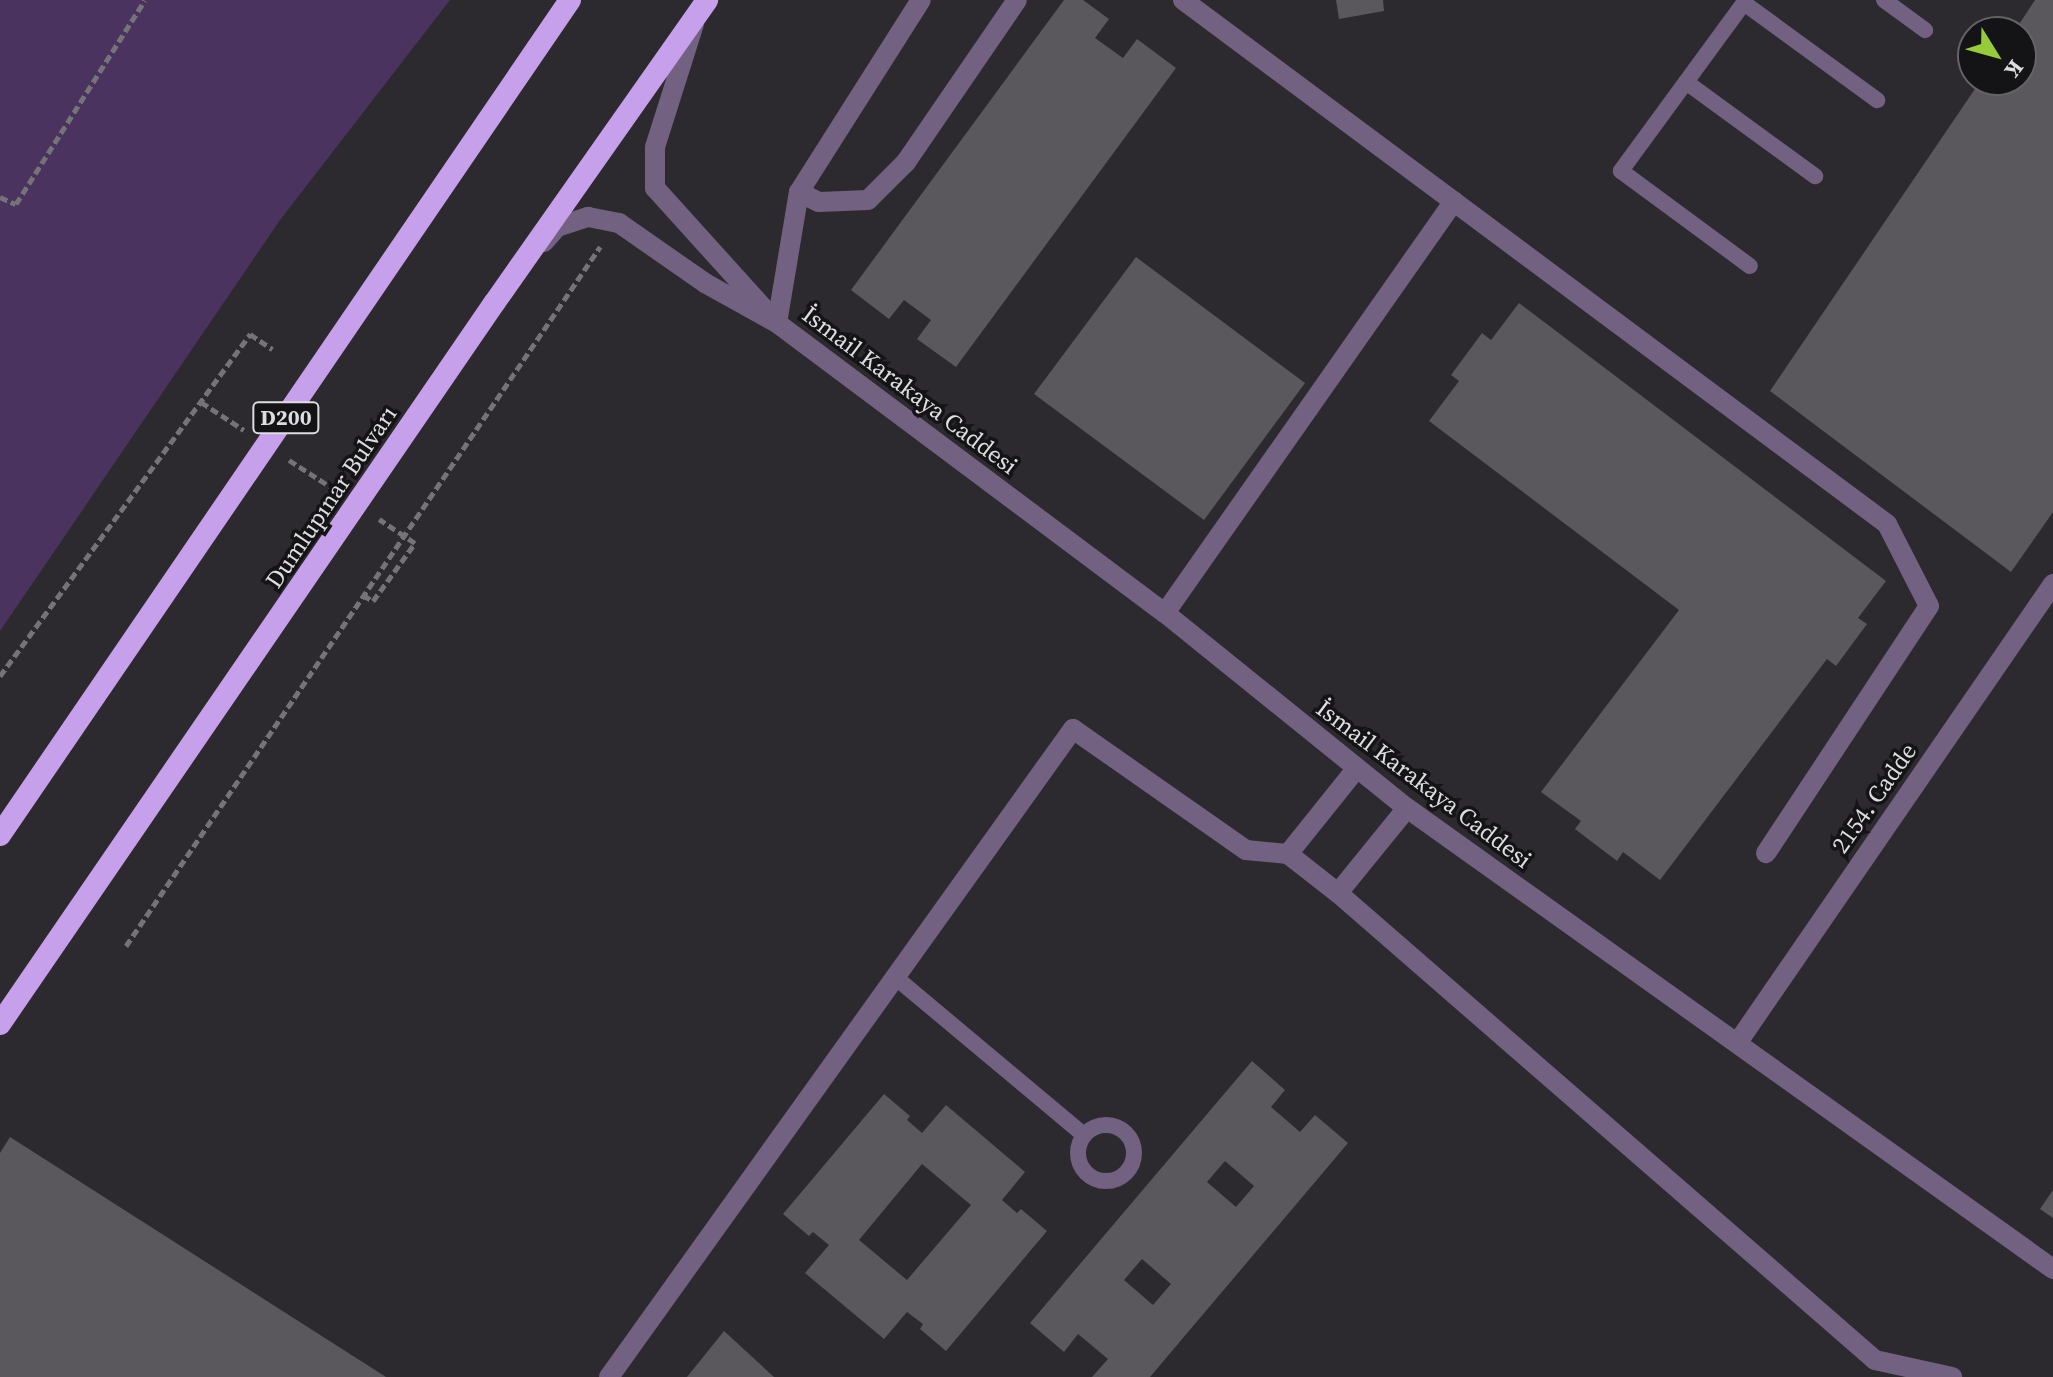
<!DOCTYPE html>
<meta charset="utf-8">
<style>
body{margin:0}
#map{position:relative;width:2053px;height:1377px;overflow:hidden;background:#2d2a2f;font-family:"Source Serif 4",serif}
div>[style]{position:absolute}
.green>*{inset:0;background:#4b3360}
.building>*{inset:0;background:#5a575d}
.path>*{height:5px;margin-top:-2.5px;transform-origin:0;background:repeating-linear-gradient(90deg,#757377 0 8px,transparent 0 12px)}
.service>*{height:16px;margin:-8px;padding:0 8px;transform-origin:8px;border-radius:8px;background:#726181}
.service>.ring{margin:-8px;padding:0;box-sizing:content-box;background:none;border:16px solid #726181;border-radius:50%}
.minor>*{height:20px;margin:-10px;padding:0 10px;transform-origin:10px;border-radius:10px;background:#726181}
.tertiary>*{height:20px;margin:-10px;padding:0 10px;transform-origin:10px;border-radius:10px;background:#726181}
.trunk>*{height:22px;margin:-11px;padding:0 11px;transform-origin:11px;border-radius:11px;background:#c6a0ea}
span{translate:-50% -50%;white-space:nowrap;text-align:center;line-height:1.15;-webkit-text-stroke:7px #141316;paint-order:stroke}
.shield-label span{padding:2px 6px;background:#141316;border:2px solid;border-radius:6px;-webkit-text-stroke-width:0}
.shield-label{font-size:22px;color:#dedce0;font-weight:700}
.street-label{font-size:24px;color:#dedce0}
.north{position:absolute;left:1957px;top:16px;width:80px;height:80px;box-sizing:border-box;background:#141316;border:2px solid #656367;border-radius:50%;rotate:127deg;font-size:22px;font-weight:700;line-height:32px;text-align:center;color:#dedce0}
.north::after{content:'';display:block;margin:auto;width:28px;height:36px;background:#96cc39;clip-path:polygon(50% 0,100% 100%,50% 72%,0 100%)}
</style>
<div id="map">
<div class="green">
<i style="clip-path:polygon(0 0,450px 0,280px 220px,0 631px)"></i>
</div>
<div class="building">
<i style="clip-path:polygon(1064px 0,1083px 0,1109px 19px,1095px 38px,1123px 58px,1137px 39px,1176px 68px,956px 367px,917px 339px,931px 320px,904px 300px,889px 319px,851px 290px)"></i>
<i style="clip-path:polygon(1336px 0,1383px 0,1384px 11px,1339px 19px)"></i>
<i style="clip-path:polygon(2035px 0,2053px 0,2053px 512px,2011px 572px,1770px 391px,1981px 80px,2021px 80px,2021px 32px,2014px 32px)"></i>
<i style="clip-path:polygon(1136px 257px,1305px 383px,1204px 520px,1034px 394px)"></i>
<i style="clip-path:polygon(1519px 303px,1886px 581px,1858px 618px,1867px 624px,1836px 666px,1827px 659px,1660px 880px,1623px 852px,1617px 861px,1575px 829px,1581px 821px,1541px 792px,1679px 610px,1429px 421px,1459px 381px,1451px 375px,1482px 333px,1491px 340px)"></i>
<i style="clip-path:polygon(evenodd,1252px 1061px,1285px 1090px,1271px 1107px,1300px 1132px,1315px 1115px,1348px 1143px,1150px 1377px,1092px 1377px,1108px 1359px,1078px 1334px,1064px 1352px,1030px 1323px,1252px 1061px,1225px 1161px,1254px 1186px,1236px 1207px,1207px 1182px,1225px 1161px,1252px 1061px,1142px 1259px,1171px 1284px,1153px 1305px,1124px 1280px,1142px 1259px)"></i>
<i style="clip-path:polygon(evenodd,884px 1094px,910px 1116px,907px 1120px,922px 1133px,946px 1105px,1025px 1172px,1002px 1200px,1017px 1213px,1021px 1209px,1047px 1231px,946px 1351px,920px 1329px,923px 1324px,907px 1312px,884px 1339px,805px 1273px,829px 1245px,813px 1232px,809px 1236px,783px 1214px,884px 1094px,922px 1164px,971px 1205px,907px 1280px,859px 1240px,922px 1164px)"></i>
<i style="clip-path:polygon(10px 1137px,386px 1377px,0 1377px,0 1153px)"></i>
<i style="clip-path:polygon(2053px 1190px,2053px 1218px,2040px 1209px)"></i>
<i style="clip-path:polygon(724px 1331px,774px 1377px,687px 1377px)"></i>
</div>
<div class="path">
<i style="left:0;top:197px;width:17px;rotate:24deg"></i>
<i style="left:16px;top:204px;width:241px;rotate:-57.7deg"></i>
<i style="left:201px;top:402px;width:51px;rotate:33.1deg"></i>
<i style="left:289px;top:460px;width:54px;rotate:32.8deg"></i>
<i style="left:363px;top:595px;width:12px;rotate:31deg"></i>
<i style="left:373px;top:601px;width:72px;rotate:-54.1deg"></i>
<i style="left:415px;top:543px;width:43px;rotate:-146.3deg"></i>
<i style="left:0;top:676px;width:424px;rotate:-53.8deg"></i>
<i style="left:250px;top:334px;width:27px;rotate:34deg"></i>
<i style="left:126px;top:946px;width:845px;rotate:-55.86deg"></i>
</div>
<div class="service">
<i style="left:1746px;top:0;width:212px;rotate:126.2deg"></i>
<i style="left:1621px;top:171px;width:160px;rotate:36.4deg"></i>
<i style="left:1884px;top:0;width:51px;rotate:36.2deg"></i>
<i style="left:1744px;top:3px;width:165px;rotate:36.1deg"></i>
<i style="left:1686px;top:82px;width:160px;rotate:36.1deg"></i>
<i style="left:895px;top:977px;width:246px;rotate:39.9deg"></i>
<i class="ring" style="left:1078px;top:1125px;width:40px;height:40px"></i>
</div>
<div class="minor">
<i style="left:1183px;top:0;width:878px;rotate:36.66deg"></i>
<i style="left:1887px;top:524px;width:92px;rotate:62.9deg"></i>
<i style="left:1929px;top:606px;width:296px;rotate:123.4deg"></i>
<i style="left:799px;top:192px;width:227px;rotate:-57.6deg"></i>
<i style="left:777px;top:323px;width:133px;rotate:-80.5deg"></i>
<i style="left:799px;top:192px;width:22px;rotate:27deg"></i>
<i style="left:819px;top:202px;width:49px;rotate:-2.3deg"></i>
<i style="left:868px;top:200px;width:54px;rotate:-45deg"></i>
<i style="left:906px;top:162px;width:196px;rotate:-55.6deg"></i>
<i style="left:1165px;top:613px;width:503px;rotate:-54.95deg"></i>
<i style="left:1288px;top:854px;width:109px;rotate:-51.3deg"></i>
<i style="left:1338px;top:893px;width:109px;rotate:-50.9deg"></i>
<i style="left:1738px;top:1042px;width:556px;rotate:-55.48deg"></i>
<i style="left:609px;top:1377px;width:797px;rotate:-54.4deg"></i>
<i style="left:1073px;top:729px;width:211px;rotate:35deg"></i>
<i style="left:1246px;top:850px;width:42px;rotate:5.4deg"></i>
<i style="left:1288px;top:854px;width:63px;rotate:38deg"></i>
<i style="left:1338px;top:893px;width:712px;rotate:41.01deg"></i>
<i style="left:1875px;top:1360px;width:79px;rotate:12.4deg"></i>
</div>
<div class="tertiary">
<i style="left:694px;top:24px;width:129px;rotate:107.6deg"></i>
<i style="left:655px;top:147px;width:41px;rotate:90deg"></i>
<i style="left:655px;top:188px;width:166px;rotate:47.9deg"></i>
<i style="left:544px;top:242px;width:20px;rotate:-49deg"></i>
<i style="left:557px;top:227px;width:33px;rotate:-18deg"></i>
<i style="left:588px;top:217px;width:32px;rotate:11deg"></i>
<i style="left:619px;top:223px;width:105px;rotate:34.9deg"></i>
<i style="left:705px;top:283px;width:82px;rotate:29.1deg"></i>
<i style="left:777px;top:323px;width:484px;rotate:36.8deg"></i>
<i style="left:1165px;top:613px;width:311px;rotate:38.9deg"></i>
<i style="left:1407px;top:808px;width:794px;rotate:35.51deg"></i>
</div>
<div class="trunk">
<i style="left:0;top:835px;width:1011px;rotate:-55.68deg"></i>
<i style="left:0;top:1024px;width:875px;rotate:-55.57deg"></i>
<i style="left:495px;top:302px;width:369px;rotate:-54.9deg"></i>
</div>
<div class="shield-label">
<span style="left:286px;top:418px">D200</span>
</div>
<div class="street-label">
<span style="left:910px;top:390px;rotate:37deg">İsmail Karakaya Caddesi</span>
<span style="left:331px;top:497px;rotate:-56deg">Dumlupınar Bulvarı</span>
<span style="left:1424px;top:784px;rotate:37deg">İsmail Karakaya Caddesi</span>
<span style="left:1874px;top:798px;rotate:-55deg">2154. Cadde</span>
</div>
<div class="north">K</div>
</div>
